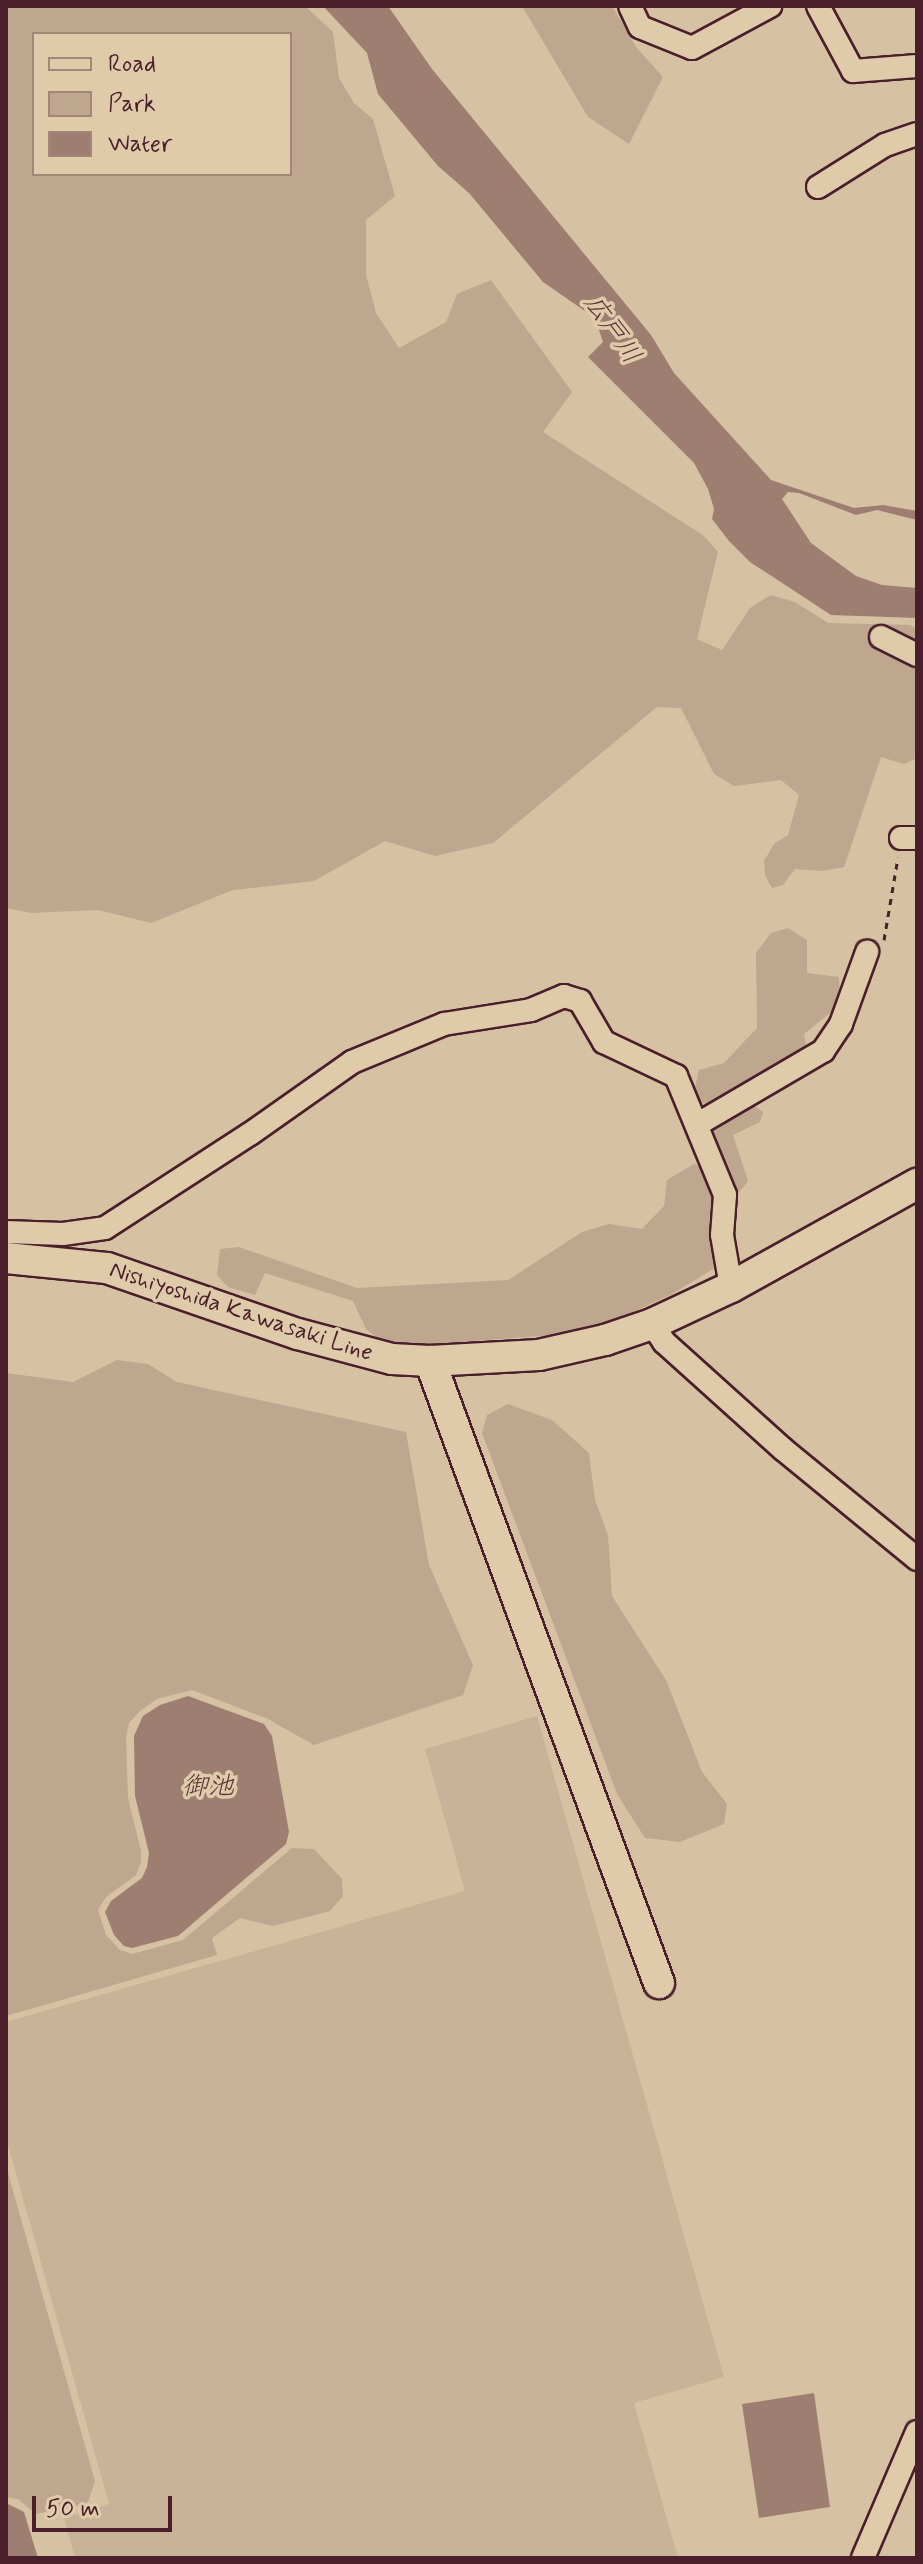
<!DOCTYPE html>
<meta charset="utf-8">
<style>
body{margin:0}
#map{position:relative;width:923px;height:2564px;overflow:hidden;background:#d6c1a2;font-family:Mynerve,"Klee One",sans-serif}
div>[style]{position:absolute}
.built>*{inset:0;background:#c9b398}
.green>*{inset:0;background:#bfa68e}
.water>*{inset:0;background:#9d7e71}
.path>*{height:3px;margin-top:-1.5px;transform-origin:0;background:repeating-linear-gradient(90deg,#4a1f2b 0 6px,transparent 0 12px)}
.roads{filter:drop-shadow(2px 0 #4a1f2b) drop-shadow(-2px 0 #4a1f2b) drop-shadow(0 2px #4a1f2b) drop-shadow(0 -2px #4a1f2b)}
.street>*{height:22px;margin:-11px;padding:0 11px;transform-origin:11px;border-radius:11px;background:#dfcbaa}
.secondary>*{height:30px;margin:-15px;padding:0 15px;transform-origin:15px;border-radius:15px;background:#dfcbaa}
span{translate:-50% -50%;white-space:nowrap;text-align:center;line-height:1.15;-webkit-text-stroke:7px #dfcbaa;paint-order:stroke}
.street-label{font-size:24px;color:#4a1f2b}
.water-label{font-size:26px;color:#5b3239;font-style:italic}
.frame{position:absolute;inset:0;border:8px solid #4a1f2b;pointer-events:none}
.legend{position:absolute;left:32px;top:32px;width:260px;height:144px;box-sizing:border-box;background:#dfcbaa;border:2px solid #a38677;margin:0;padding:10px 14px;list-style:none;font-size:24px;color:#4a1f2b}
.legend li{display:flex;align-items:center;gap:16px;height:40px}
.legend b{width:40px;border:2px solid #a38677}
.scale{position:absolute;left:32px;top:2496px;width:140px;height:36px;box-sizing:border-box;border:4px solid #4a1f2b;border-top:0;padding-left:10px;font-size:24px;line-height:28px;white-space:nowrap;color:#4a1f2b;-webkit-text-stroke:6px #dfcbaa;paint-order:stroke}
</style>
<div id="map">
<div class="built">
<i style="clip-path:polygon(537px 1716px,724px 2377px,634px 2403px,678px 2558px,75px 2558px,64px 2518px,109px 2504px,6px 2138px,6px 2022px,465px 1891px,425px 1749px)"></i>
</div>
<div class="green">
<i style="clip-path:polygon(evenodd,6px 6px,305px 6px,333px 32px,339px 78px,354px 103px,373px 119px,395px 196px,366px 220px,366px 275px,376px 313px,399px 348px,446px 322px,457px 294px,491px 280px,572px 392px,543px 432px,704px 536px,718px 552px,697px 639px,722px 650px,750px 608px,771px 595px,795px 602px,828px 623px,910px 625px,917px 629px,917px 758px,904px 764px,881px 757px,844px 867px,822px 871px,795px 869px,783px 885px,772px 888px,765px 875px,764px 861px,774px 844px,788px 835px,799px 795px,781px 780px,734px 786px,714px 774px,681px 708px,657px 707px,493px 843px,435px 856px,385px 841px,314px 881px,233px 890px,151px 923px,98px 910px,31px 913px,6px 908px,6px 6px,34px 34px,290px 34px,290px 174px,34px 174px,34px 34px)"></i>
<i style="clip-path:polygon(522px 6px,612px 6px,636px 47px,663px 77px,629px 144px,588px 117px)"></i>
<i style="clip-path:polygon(788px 928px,807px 940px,807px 973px,839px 977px,840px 996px,835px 1009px,804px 1034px,806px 1045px,793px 1060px,713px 1105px,702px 1103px,694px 1092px,699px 1070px,724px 1063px,757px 1028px,756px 953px,771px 933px)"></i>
<i style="clip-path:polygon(753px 1105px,763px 1112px,760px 1122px,733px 1135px,748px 1181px,737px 1195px,729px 1191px,709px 1136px,714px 1121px)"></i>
<i style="clip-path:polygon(694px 1164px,709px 1170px,717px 1194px,718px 1266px,672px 1294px,613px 1321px,555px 1335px,415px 1345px,380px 1340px,366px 1329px,353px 1301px,265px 1273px,255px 1295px,228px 1287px,217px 1275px,220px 1249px,239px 1247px,357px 1288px,508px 1280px,582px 1232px,609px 1224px,642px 1229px,664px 1206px,667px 1180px)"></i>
<i style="clip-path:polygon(117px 1360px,148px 1364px,177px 1382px,406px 1432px,429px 1565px,473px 1665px,463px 1695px,314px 1745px,266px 1718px,192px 1690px,157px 1699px,140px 1711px,129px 1723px,126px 1737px,128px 1798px,141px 1851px,141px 1862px,136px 1875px,106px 1897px,98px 1910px,106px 1935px,120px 1950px,132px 1954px,183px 1940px,292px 1848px,314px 1849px,342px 1879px,343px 1896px,330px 1911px,273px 1926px,240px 1918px,212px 1938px,217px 1955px,6px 2016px,6px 1373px,73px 1382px)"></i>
<i style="clip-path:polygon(508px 1404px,552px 1420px,589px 1453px,595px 1500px,608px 1535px,612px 1596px,666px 1680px,702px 1772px,727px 1804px,724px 1824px,680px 1842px,645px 1838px,617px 1794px,482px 1433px,487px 1415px)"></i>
<i style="clip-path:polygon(6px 2166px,95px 2481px,88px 2503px,36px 2514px,18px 2499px,6px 2497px)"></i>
</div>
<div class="water">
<i style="clip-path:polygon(323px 6px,388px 6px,432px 69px,651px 335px,674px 373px,771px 480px,854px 508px,883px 505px,917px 511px,917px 520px,877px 510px,856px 515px,799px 493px,788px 492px,782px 499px,811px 543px,856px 576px,882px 585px,917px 588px,917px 618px,831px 615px,750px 562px,729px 541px,712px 519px,714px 509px,708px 489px,694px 463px,588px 357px,603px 342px,595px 318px,543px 282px,469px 193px,438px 166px,378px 94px,367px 53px)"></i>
<i style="clip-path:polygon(188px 1696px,264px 1724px,272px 1736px,289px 1832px,286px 1844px,178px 1936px,132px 1948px,124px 1946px,114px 1935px,105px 1912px,111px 1901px,142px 1878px,147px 1867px,149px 1853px,135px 1796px,134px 1736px,143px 1716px,160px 1705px)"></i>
<i style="clip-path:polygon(814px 2393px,830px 2507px,759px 2518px,742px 2404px)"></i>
<i style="clip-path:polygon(6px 2503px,24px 2512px,38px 2558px,6px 2558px)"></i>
</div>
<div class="path">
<i style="left:884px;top:940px;width:84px;rotate:-80.4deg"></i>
</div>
<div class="roads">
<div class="street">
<i style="left:630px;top:6px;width:23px;rotate:65deg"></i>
<i style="left:640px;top:27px;width:56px;rotate:22deg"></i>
<i style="left:692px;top:48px;width:89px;rotate:-28.3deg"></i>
<i style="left:818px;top:6px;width:74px;rotate:61.7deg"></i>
<i style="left:853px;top:71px;width:64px;rotate:-4.5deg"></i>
<i style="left:818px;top:187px;width:79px;rotate:-32.1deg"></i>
<i style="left:885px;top:145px;width:34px;rotate:-19deg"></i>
<i style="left:881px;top:637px;width:40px;rotate:26.6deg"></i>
<i style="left:901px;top:838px;width:16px"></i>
<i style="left:698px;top:1124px;width:145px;rotate:-30.3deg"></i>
<i style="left:823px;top:1051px;width:32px;rotate:-56deg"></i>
<i style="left:841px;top:1024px;width:77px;rotate:-70.1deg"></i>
<i style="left:6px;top:1232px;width:57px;rotate:2deg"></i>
<i style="left:63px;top:1234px;width:42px;rotate:-8.1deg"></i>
<i style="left:105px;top:1228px;width:173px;rotate:-33deg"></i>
<i style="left:250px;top:1134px;width:125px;rotate:-35.2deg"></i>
<i style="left:352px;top:1062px;width:100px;rotate:-22.4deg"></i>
<i style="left:444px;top:1024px;width:88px;rotate:-9.1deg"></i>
<i style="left:531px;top:1010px;width:36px;rotate:-23deg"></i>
<i style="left:564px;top:996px;width:17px;rotate:17deg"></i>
<i style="left:580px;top:1001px;width:48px;rotate:59.7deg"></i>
<i style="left:604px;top:1042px;width:80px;rotate:25.3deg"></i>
<i style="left:676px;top:1076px;width:129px;rotate:67.6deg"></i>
<i style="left:725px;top:1195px;width:40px;rotate:94.3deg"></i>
<i style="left:722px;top:1235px;width:53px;rotate:80.2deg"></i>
<i style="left:652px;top:1324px;width:22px;rotate:56deg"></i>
<i style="left:664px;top:1342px;width:161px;rotate:42deg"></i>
<i style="left:784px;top:1450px;width:172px;rotate:39.3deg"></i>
<i style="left:863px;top:2558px;width:137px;rotate:-66.8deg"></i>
</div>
<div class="secondary">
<i style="left:6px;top:1258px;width:101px;rotate:5.7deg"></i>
<i style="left:107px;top:1268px;width:202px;rotate:19.1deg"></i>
<i style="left:298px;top:1334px;width:97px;rotate:14.9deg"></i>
<i style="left:392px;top:1359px;width:38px;rotate:3deg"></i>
<i style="left:430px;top:1361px;width:109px;rotate:-3.2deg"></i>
<i style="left:539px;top:1355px;width:68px;rotate:-12.8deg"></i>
<i style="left:605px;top:1340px;width:50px;rotate:-18.8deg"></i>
<i style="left:652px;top:1324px;width:87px;rotate:-25.1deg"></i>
<i style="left:731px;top:1287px;width:213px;rotate:-29deg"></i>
<i style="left:430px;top:1361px;width:663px;rotate:69.79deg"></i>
</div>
</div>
<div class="street-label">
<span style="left:241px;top:1312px;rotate:18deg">Nishiyoshida Kawasaki Line</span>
</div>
<div class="water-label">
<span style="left:611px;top:330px;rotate:55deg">広戸川</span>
<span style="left:208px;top:1788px">御池</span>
</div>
<div class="frame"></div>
<ul class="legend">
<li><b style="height:10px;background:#dfcbaa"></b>Road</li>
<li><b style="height:22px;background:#bfa68e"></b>Park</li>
<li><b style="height:22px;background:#9d7e71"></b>Water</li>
</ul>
<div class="scale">50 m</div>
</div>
